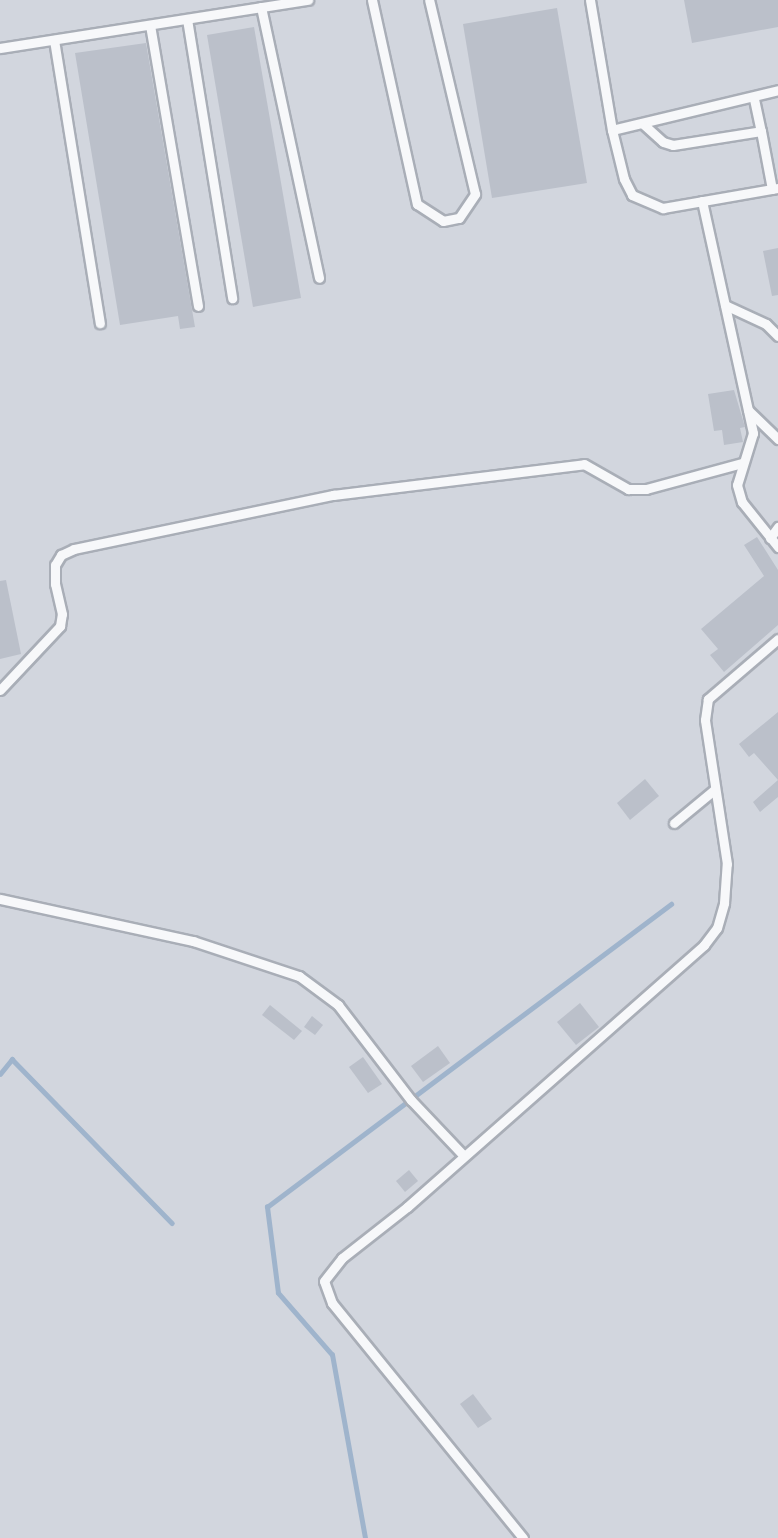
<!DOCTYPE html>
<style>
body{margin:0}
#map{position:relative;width:778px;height:1538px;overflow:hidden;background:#e4e7ec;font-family:"Fira Sans Condensed",sans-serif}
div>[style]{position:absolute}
.built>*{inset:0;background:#d2d6de}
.stream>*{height:4.5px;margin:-2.25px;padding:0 2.25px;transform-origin:2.25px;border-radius:2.25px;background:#9fb4cc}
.building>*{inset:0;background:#bbc0ca}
.roads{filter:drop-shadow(2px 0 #a9aeb7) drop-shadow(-2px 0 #a9aeb7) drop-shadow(0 2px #a9aeb7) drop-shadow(0 -2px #a9aeb7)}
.service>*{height:9px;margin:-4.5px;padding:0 4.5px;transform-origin:4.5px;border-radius:4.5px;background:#f7f8fa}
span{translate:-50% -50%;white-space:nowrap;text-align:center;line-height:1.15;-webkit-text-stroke:4.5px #f4f6f9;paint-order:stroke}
</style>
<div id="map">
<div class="built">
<i style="clip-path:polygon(0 0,778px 0,778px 1538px,0 1538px)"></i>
</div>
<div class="stream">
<i style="left:0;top:1074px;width:19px;rotate:-51deg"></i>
<i style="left:12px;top:1059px;width:229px;rotate:45.7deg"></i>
<i style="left:365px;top:1538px;width:186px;rotate:-100.2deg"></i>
<i style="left:332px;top:1355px;width:82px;rotate:-131.1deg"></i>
<i style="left:278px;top:1293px;width:87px;rotate:-97.3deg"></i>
<i style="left:267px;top:1207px;width:505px;rotate:-36.87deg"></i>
</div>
<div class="building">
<i style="clip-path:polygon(684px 0,778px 0,778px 27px,692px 43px)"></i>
<i style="clip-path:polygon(557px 8px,587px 183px,492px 198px,463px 24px)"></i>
<i style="clip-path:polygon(254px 27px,301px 298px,253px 307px,207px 35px)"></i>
<i style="clip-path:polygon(146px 43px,195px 327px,180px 329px,178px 316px,120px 325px,75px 53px)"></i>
<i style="clip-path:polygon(778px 248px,778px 295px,772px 296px,763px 251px)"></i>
<i style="clip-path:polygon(734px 390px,745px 427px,740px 428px,743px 442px,724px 445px,722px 430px,714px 431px,708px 394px)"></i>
<i style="clip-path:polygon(757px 537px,778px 570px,778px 625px,724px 672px,710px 655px,718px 649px,701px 629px,764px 576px,744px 545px)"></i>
<i style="clip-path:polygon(6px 580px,21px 654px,0 659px,0 581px)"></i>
<i style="clip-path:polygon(778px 712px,778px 797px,760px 812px,753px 802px,778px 780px,754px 753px,749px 757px,739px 744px)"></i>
<i style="clip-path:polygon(645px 779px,659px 796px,630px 820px,617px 803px)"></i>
<i style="clip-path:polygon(580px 1003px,599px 1027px,576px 1045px,557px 1022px)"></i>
<i style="clip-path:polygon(270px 1005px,302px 1031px,294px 1040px,262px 1015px)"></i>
<i style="clip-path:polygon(312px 1016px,323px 1025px,315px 1035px,304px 1027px)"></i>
<i style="clip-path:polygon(438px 1046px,450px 1063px,423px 1082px,411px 1066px)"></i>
<i style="clip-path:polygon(363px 1057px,382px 1084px,368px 1093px,349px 1067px)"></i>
<i style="clip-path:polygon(409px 1170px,418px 1181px,405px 1192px,396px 1181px)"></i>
<i style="clip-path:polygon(473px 1394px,492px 1419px,478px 1428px,460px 1404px)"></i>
</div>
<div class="roads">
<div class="service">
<i style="left:372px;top:0;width:209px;rotate:77.6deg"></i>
<i style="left:417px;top:204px;width:31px;rotate:33deg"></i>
<i style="left:443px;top:221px;width:16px;rotate:-11deg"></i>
<i style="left:459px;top:218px;width:29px;rotate:-56deg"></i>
<i style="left:475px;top:194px;width:199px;rotate:-103.3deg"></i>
<i style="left:590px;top:0;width:132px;rotate:80.4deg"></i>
<i style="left:612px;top:130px;width:50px;rotate:76.2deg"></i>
<i style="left:624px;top:179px;width:18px;rotate:63deg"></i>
<i style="left:632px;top:195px;width:34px;rotate:23deg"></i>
<i style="left:663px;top:208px;width:117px;rotate:-9.9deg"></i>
<i style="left:261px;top:7px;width:277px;rotate:77.9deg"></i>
<i style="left:187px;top:19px;width:283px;rotate:80.8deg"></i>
<i style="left:150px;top:25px;width:285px;rotate:80.3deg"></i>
<i style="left:54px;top:40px;width:287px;rotate:80.8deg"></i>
<i style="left:0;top:48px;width:312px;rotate:-8.9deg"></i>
<i style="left:754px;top:99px;width:33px;rotate:78deg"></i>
<i style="left:642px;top:123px;width:28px;rotate:42deg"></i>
<i style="left:663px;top:142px;width:10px;rotate:17deg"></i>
<i style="left:673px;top:145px;width:89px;rotate:-9deg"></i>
<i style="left:761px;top:131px;width:59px;rotate:79.3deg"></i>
<i style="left:612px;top:130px;width:171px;rotate:-13.5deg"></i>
<i style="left:702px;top:201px;width:238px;rotate:77.6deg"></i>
<i style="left:753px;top:433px;width:54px;rotate:107.1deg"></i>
<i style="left:737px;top:485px;width:18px;rotate:74deg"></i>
<i style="left:742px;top:502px;width:58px;rotate:51.3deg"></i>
<i style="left:725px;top:305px;width:45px;rotate:24.9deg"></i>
<i style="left:766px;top:324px;width:17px;rotate:45deg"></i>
<i style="left:748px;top:410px;width:42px;rotate:44deg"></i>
<i style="left:770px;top:538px;width:14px;rotate:-54deg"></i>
<i style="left:0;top:690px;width:88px;rotate:-46.8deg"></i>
<i style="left:60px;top:626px;width:12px;rotate:-81deg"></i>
<i style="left:62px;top:614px;width:31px;rotate:-103deg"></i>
<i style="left:55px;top:584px;width:19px;rotate:-90deg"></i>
<i style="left:55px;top:565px;width:12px;rotate:-59deg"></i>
<i style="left:61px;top:555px;width:14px;rotate:-25deg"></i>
<i style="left:74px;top:549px;width:265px;rotate:-11.8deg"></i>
<i style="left:333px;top:495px;width:253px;rotate:-7deg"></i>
<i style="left:584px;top:464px;width:51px;rotate:29.6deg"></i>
<i style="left:628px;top:489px;width:18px"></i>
<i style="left:646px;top:489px;width:99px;rotate:-15.2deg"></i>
<i style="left:674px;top:823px;width:52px;rotate:-39.5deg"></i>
<i style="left:0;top:899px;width:198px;rotate:12.3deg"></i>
<i style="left:193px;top:941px;width:112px;rotate:18.3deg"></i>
<i style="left:299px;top:976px;width:49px;rotate:36.6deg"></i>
<i style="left:338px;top:1005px;width:120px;rotate:52.5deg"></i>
<i style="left:411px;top:1100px;width:77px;rotate:46.6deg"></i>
<i style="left:523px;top:1538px;width:303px;rotate:-129.1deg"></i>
<i style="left:332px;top:1303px;width:23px;rotate:-110deg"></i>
<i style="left:324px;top:1281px;width:29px;rotate:-52deg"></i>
<i style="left:342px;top:1258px;width:83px;rotate:-38.1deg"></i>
<i style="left:407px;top:1207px;width:396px;rotate:-41.4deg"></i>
<i style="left:704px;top:945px;width:21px;rotate:-53deg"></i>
<i style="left:717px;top:928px;width:26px;rotate:-74deg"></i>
<i style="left:724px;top:903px;width:39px;rotate:-86deg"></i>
<i style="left:727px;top:864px;width:146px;rotate:-98.7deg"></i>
<i style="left:705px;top:720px;width:21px;rotate:-82deg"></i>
<i style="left:708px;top:699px;width:92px;rotate:-40.6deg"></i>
</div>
</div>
</div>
